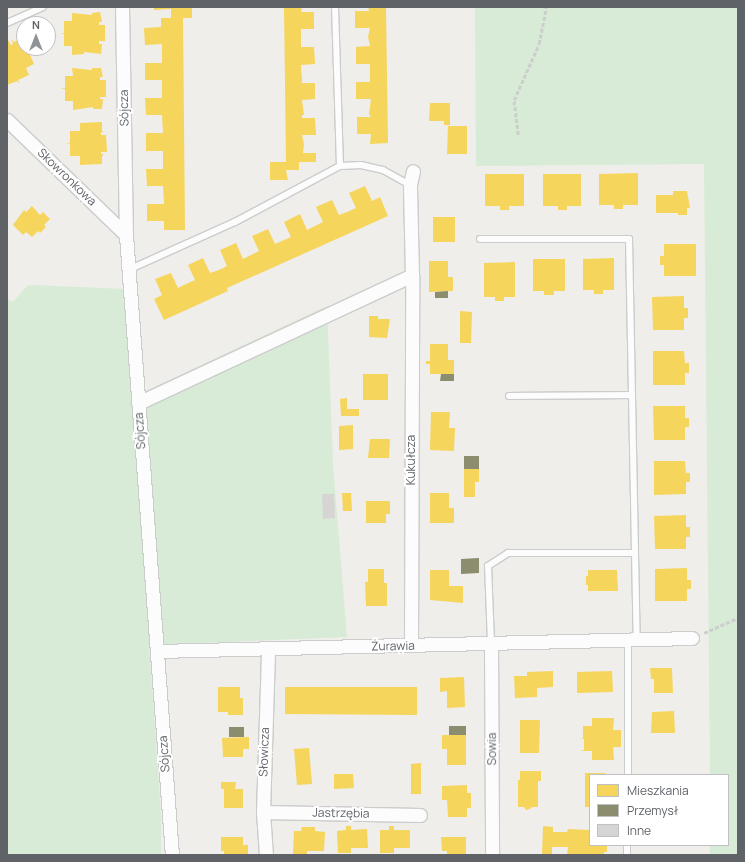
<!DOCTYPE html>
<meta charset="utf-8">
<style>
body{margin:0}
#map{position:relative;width:745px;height:862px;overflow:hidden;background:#efeeea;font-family:Manrope,sans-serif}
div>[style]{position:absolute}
.green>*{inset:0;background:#d8ebd6}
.homes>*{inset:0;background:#f6d55c}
.industry>*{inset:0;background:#8c8c6e}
.building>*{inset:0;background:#d6d5d3}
.path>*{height:2.5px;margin-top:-1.25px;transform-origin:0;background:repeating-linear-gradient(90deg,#cacfcc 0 4px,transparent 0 6px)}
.roads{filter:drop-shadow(1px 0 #cbcccc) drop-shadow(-1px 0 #cbcccc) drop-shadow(0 1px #cbcccc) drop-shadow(0 -1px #cbcccc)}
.service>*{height:6px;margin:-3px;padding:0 3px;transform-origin:3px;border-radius:3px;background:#fdfcfc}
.minor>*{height:13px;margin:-6.5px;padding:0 6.5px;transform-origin:6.5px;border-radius:6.5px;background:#fdfcfc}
span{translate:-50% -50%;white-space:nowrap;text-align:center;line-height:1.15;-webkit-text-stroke:4px #fff;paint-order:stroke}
.street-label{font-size:12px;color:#5f6368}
.frame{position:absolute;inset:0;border:8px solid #5f6368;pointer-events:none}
.legend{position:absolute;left:589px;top:774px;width:140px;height:72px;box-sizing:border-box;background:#fff;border:1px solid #bfc1c3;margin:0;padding:5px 7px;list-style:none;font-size:12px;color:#5f6368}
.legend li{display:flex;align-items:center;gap:8px;height:20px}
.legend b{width:20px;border:1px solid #bfc1c3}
.north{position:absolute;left:16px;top:16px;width:40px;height:40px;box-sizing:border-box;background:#fff;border:1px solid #bfc1c3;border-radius:50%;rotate:0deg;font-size:11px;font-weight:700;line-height:16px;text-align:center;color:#5f6368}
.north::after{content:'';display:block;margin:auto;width:14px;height:18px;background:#919496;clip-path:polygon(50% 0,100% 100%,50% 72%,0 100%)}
</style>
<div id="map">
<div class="green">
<i style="clip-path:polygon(475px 7px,738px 7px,738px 855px,710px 855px,710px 845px,728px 845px,728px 775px,710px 775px,704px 164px,476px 166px)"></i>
<i style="clip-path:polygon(32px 285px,125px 289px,131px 398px,327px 306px,333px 465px,347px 637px,149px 645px,161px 813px,161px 855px,7px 855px,7px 299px,13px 302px,27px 286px)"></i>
</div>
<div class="homes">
<i style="clip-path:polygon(154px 7px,192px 7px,192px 18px,183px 18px,185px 230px,164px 230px,164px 221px,147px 221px,147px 204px,164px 204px,163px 186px,147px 186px,146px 169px,163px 169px,163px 151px,146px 151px,146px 133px,163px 133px,162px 115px,146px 115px,145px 98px,162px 98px,162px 80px,145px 80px,145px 63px,162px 63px,162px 44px,145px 45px,144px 28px,161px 27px,161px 18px,171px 18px,171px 9px,154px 10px)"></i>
<i style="clip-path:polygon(284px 7px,302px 7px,301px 12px,314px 12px,314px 29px,301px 29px,301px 47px,314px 47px,315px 64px,301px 65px,302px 80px,302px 83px,315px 83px,315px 99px,302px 100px,304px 115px,302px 115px,302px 118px,315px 118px,316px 135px,302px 135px,304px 144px,303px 153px,316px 153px,316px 162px,299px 162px,299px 170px,286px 170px,288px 180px,270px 180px,270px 162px,286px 162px)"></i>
<i style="clip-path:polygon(368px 7px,386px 7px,388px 143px,370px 144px,371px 134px,357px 134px,357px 117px,371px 117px,369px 114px,371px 99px,356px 99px,356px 82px,370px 82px,370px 64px,356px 64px,356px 47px,370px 46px,368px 37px,370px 28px,355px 28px,355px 11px,369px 11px)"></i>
<i style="clip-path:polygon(100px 12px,102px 22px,99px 22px,99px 25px,105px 25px,105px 41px,99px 41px,99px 44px,102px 44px,101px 54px,84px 52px,84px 54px,72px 55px,72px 46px,64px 46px,64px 34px,61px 34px,64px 33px,64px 21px,72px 21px,72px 13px,92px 15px,92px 13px)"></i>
<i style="clip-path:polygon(22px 38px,24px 48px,27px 48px,34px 64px,26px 68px,29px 75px,18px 80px,20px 84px,17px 81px,7px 85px,7px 40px,8px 40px,11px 45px,13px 44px,11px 39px,14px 42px)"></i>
<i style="clip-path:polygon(72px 68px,92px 70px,92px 68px,101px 68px,103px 77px,100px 77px,100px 80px,106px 80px,106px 97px,100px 97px,100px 99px,103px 99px,102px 109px,93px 109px,93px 107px,73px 110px,73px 101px,65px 101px,65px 89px,60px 88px,65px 88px,65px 76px,73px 76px)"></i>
<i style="clip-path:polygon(430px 103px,450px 103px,450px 125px,444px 125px,444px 121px,429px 121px)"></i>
<i style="clip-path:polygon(102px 122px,102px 131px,104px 132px,101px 132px,101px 135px,106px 135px,107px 152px,101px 152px,101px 154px,104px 154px,102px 156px,102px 164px,80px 165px,80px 156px,70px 156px,70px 144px,66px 144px,70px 143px,70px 131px,80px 131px,80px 123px)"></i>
<i style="clip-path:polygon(448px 126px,467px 126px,467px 154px,447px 154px)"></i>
<i style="clip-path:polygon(638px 173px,638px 205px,623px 205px,623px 209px,614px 209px,614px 205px,599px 205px,599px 174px)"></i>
<i style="clip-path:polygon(485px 174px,524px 174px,524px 206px,509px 206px,509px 210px,500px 210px,500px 206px,485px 206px)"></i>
<i style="clip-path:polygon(543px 174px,581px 174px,581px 206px,567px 206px,567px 210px,558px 210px,558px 206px,543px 206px)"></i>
<i style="clip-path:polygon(365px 186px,372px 201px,380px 197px,388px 216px,227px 288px,228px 291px,164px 320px,154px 299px,162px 295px,155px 279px,171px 273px,178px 288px,186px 284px,195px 280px,188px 265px,203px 258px,210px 273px,219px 270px,227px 266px,220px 250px,236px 243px,243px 259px,259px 251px,252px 236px,268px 229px,275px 244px,291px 237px,284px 222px,300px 214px,307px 230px,323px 222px,316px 207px,332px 200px,339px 215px,347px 212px,356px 208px,349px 193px)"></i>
<i style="clip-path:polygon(673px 191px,687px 191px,690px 208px,687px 208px,687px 215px,678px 215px,678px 213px,656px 213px,656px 195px,673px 195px)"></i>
<i style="clip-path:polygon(32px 206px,40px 215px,43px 212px,50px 219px,44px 225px,46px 227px,40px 233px,38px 231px,32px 237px,26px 232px,23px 235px,13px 225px,24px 210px,26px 212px)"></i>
<i style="clip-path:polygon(433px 217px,455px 217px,455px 242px,433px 242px)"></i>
<i style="clip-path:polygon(664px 244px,696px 244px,696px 276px,664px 276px,664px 265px,660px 265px,660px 256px,664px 256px)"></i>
<i style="clip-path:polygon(614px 258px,614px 290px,603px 290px,603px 294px,594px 294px,594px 290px,583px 290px,583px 259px)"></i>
<i style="clip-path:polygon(533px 259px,565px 259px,565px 291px,554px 291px,554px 295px,544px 295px,544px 291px,533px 291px)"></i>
<i style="clip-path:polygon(429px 261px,448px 261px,448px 277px,453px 277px,453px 291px,429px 292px)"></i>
<i style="clip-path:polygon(515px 262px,515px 297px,504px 297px,504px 301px,495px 301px,495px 297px,484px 297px,484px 263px)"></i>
<i style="clip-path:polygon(684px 296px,684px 308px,688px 308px,688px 318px,684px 318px,684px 330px,653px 330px,652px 297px)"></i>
<i style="clip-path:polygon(460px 311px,472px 312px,471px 343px,460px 343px)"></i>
<i style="clip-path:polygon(369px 316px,378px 316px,378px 319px,390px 319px,387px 338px,369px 337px)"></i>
<i style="clip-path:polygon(430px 344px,448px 344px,448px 360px,454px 360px,454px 374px,430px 374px,430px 364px,426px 364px,426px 361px,430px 361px)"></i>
<i style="clip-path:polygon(653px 351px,684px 351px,685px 363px,689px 363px,689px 373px,685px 373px,685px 385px,653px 385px)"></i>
<i style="clip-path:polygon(363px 374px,388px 374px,388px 400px,363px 400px)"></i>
<i style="clip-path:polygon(347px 398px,347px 409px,359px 409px,359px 416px,341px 416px,340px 399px)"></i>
<i style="clip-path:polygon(653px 406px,685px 406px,685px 418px,689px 418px,689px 427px,685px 427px,685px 440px,654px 440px)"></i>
<i style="clip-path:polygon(431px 412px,450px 412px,449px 428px,455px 428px,454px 451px,430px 450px)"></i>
<i style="clip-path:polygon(353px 425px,353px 449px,339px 450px,339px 426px)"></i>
<i style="clip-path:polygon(370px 439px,390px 439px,389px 458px,368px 458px)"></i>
<i style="clip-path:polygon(654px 461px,685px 461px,686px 473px,690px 473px,690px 482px,686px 482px,686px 494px,654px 495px)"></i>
<i style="clip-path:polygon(464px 469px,479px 469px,479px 482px,475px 482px,475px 497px,464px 497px)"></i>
<i style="clip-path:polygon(342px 493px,351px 493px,352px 511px,343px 511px)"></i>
<i style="clip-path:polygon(430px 493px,449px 493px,449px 508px,454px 508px,454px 523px,430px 523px)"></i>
<i style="clip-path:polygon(366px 501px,390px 501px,390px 514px,386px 514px,386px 523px,366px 523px)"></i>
<i style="clip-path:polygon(686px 515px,686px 527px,690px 527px,690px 537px,686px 537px,686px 549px,655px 549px,654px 516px)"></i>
<i style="clip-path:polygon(687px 568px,687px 580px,691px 580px,691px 589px,687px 589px,687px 601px,655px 601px,655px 569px)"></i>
<i style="clip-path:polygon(368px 569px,384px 569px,384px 583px,387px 583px,387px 606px,366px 606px,365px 582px,368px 582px)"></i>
<i style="clip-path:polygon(430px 570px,449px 570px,449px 586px,463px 586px,463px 603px,430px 600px)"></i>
<i style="clip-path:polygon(588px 570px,617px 570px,618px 591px,588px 591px,588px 585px,586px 585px,586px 576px,588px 576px)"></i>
<i style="clip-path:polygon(650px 668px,672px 668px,673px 693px,654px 693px,654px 679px,651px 679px)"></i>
<i style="clip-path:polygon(553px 671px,553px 687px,537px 688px,537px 697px,515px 698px,514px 676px,527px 676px,527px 672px)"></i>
<i style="clip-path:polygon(612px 671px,613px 692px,577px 693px,577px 672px)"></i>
<i style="clip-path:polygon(464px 677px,465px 707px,447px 708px,447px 691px,440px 692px,440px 678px)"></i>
<i style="clip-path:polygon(218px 687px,240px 687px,240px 698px,243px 698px,243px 715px,228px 715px,228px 712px,218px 712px)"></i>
<i style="clip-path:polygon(285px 687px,417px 687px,417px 715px,285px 714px)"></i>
<i style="clip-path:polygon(674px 711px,675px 733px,651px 733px,652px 712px)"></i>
<i style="clip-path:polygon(592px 718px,614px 718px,613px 730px,621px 730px,621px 747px,613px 747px,614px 760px,592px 760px,592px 751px,580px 751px,584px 750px,584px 739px,580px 739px,583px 738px,583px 726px,592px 726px)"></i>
<i style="clip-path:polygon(520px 720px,540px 720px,539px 753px,520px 753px)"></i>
<i style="clip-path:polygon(442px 735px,466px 735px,466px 765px,447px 765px,447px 749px,442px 749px)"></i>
<i style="clip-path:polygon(249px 737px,249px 749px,243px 749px,243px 757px,223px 757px,222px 738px)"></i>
<i style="clip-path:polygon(309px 748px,312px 784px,297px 785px,294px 749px)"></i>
<i style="clip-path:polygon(421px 763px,421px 794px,411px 794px,411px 764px)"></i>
<i style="clip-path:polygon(520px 771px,541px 771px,541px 781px,538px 781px,538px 807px,532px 807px,530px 809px,526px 810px,524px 807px,518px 807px,518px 780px,520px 780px)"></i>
<i style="clip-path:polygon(585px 773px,605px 773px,605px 775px,590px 775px,590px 807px,585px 807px)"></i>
<i style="clip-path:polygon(334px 774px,353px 774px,354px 788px,334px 789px)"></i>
<i style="clip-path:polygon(221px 782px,236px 782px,235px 789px,243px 789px,243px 808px,224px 808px,224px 789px,221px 789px)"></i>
<i style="clip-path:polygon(467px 785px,467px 793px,471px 793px,471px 808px,467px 808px,467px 817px,448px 817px,447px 800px,442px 800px,442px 786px)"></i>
<i style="clip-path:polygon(346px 826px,351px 826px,351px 830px,367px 829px,368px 848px,351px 848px,351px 853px,338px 853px,337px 831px,346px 830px)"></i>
<i style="clip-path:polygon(389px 826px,394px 826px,394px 830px,410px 830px,410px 848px,394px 848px,394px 853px,380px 853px,380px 830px,389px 830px)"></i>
<i style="clip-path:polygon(543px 826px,553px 827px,553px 832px,567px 832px,568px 829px,590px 830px,590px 845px,607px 845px,607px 852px,604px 852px,604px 855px,567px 855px,568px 847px,552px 847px,552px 855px,542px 855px)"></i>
<i style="clip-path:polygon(302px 827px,315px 827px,315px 831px,325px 832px,324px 851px,307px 851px,307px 854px,293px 854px,294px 831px,301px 831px)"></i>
<i style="clip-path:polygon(221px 837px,243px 837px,243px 845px,248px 845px,248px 855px,224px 855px,224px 851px,221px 851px)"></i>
<i style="clip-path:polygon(441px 837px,466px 837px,466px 855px,447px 855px,447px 851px,442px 851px)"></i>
</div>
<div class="industry">
<i style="clip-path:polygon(448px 291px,448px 298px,435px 298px,435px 292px)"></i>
<i style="clip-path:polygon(441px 374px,454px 374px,454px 381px,440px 381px)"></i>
<i style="clip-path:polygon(464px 456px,479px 456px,479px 469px,464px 469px)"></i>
<i style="clip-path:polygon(479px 558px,479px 573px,461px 574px,461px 559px)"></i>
<i style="clip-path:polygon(449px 726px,466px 726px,466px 735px,449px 735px)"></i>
<i style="clip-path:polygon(229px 727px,244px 727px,244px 737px,229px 737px)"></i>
</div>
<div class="building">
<i style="clip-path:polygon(322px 494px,334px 494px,335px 518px,323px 519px)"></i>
</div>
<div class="path">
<i style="left:518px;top:135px;width:35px;rotate:-97deg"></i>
<i style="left:514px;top:100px;width:61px;rotate:-65.9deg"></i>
<i style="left:539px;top:44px;width:38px;rotate:-79deg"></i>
<i style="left:704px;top:633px;width:37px;rotate:-24deg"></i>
</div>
<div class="roads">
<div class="service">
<i style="left:335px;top:7px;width:159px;rotate:88.2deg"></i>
<i style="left:7px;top:23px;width:39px;rotate:-24deg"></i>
<i style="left:480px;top:239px;width:149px"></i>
<i style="left:629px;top:239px;width:401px;rotate:88.9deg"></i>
<i style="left:128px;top:270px;width:117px;rotate:-24.2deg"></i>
<i style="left:235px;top:222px;width:119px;rotate:-28.1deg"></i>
<i style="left:340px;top:166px;width:21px;rotate:-3deg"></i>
<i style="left:361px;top:165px;width:23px;rotate:13deg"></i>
<i style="left:383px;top:170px;width:31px;rotate:29deg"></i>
<i style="left:509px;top:396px;width:123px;rotate:-0.5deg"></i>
<i style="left:491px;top:643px;width:77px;rotate:-92.2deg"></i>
<i style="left:488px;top:566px;width:24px;rotate:-33deg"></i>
<i style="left:508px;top:553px;width:127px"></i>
<i style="left:628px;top:775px;width:135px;rotate:-90deg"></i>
<i style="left:627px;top:855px;width:10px;rotate:-90deg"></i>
</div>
<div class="minor">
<i style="left:122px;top:7px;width:228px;rotate:89deg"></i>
<i style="left:126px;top:235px;width:622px;rotate:85.76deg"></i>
<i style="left:7px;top:120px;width:165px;rotate:44deg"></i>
<i style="left:138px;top:403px;width:302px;rotate:-25deg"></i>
<i style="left:491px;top:644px;width:211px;rotate:89.7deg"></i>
<i style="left:411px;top:645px;width:370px;rotate:-89.8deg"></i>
<i style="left:412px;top:275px;width:90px;rotate:-91.3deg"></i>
<i style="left:410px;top:185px;width:14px;rotate:-78deg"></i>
<i style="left:157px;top:651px;width:535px;rotate:-1.39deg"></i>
<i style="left:263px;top:812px;width:157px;rotate:1.1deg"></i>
<i style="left:266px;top:855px;width:43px;rotate:-94deg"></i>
<i style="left:263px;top:812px;width:163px;rotate:-88.2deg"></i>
</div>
</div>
<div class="street-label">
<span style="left:124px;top:108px;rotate:-91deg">Sójcza</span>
<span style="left:67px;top:177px;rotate:44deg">Skowronkowa</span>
<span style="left:140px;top:431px;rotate:-94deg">Sójcza</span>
<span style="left:411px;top:460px;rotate:-90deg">Kukułcza</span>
<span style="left:393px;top:646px;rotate:-1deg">Żurawia</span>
<span style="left:492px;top:749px;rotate:-90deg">Sowia</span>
<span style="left:264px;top:752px;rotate:-88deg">Słowicza</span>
<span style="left:164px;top:754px;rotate:-94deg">Sójcza</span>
<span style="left:341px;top:813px;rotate:1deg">Jastrzębia</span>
</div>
<div class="frame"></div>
<ul class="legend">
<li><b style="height:11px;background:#f6d55c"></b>Mieszkania</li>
<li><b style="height:11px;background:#8c8c6e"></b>Przemysł</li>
<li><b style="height:11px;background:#d6d5d3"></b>Inne</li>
</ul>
<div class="north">N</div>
</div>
